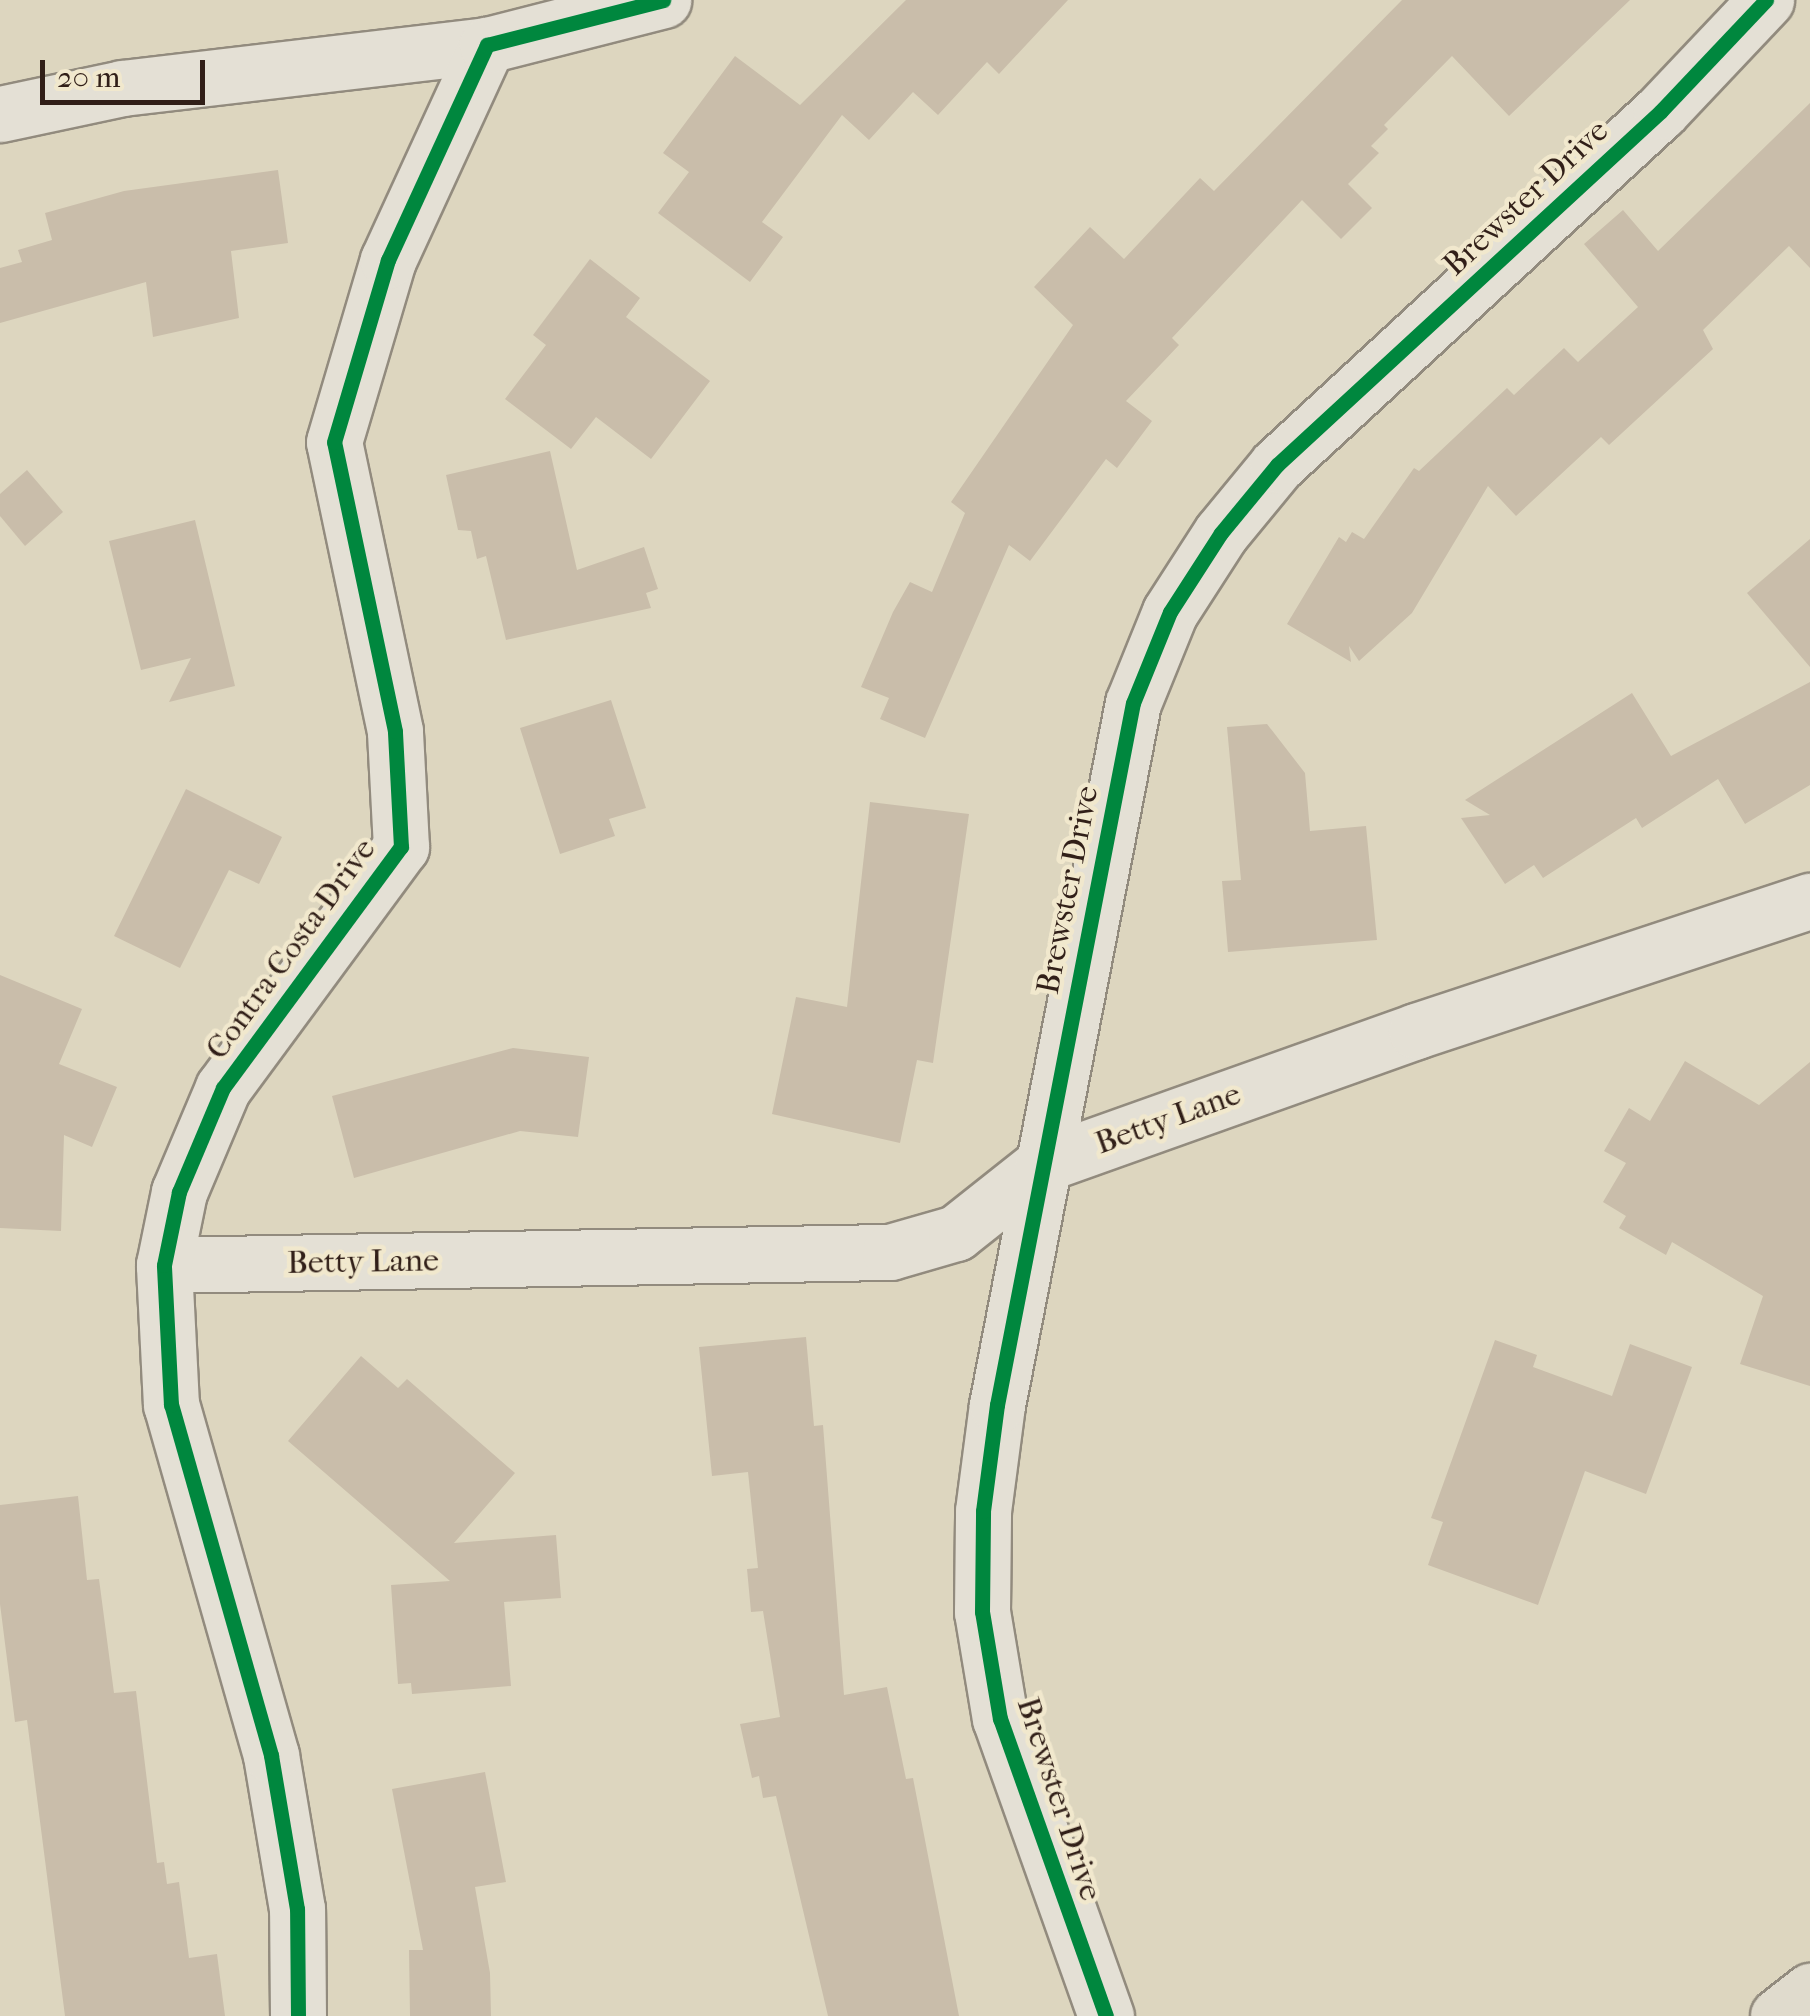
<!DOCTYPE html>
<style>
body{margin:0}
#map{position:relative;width:1810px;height:2016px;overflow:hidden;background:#ddd6bf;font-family:"IM FELL French Canon",serif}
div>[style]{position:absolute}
.building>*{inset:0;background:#c9bdaa}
.roads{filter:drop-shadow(2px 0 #928b7e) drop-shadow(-2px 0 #928b7e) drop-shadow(0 2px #928b7e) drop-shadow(0 -2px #928b7e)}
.minor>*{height:55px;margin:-27.5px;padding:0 27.5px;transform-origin:27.5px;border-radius:27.5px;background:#e4e0d5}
.major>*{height:55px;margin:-27.5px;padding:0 27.5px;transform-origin:27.5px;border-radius:27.5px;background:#e0dbcd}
.cycleway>*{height:15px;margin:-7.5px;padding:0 7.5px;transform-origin:7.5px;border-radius:7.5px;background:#00873e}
span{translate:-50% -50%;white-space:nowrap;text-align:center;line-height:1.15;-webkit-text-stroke:9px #f1e8cd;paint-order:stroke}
.street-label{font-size:32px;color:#311f18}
.scale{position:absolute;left:40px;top:60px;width:165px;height:45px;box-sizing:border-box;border:5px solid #311f18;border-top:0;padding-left:12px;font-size:30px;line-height:35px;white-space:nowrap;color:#311f18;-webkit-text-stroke:8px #f1e8cd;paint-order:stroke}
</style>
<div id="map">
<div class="building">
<i style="clip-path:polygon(906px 0,1068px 0,999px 74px,987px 62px,938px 115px,913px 92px,869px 140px,842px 115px,762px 222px,783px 237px,750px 282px,658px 213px,689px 172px,663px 153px,735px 56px,800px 105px)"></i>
<i style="clip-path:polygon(1402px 0,1630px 0,1509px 116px,1452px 56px,1384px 125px,1388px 129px,1371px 146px,1379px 153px,1348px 184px,1372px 208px,1341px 239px,1302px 200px,1172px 338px,1179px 345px,1126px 401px,1152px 421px,1117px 468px,1106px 459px,1030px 561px,1009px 545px,925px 738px,880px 719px,889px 698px,861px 687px,893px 612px,910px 582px,932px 592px,965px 513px,951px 502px,1073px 325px,1034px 287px,1090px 227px,1124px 259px,1200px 178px,1214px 191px)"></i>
<i style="clip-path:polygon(1810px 103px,1810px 268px,1789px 246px,1703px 330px,1713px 349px,1609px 445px,1601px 437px,1516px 516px,1488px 486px,1412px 613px,1359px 661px,1349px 646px,1351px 662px,1287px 624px,1339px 537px,1346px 542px,1352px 532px,1364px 539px,1414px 468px,1419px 471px,1507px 388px,1514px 395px,1564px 348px,1578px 362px,1638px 307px,1584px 244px,1623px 210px,1658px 251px)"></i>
<i style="clip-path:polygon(278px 170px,288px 243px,231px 251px,239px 318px,153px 337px,146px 282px,0 323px,0 268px,22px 262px,18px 250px,52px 240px,45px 213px,124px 191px)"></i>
<i style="clip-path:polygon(590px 259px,640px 298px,626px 317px,710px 381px,651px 459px,596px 417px,571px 449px,505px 399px,546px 345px,533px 335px)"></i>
<i style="clip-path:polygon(550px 451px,577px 570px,644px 547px,658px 589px,646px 593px,651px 608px,506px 640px,486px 556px,477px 559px,471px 531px,458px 530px,446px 475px)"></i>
<i style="clip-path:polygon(27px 470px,63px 512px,25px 546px,0 516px,0 494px)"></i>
<i style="clip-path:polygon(195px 520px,235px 686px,169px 702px,191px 658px,141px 670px,109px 541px)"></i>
<i style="clip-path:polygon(1810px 539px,1810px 667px,1747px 593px)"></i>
<i style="clip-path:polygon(1810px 682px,1810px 785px,1745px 824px,1718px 779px,1642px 828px,1636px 818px,1543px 878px,1534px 865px,1505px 884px,1461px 818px,1490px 815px,1465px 800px,1632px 693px,1671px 756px)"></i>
<i style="clip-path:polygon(611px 700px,646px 808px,609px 819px,615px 836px,560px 854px,520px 728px)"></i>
<i style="clip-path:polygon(1267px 724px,1305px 773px,1310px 831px,1366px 826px,1377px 940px,1228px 952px,1222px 881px,1241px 880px,1227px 727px)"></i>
<i style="clip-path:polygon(186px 789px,282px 837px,259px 884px,229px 870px,180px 968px,114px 936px)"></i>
<i style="clip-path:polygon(870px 802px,969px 814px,933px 1063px,917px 1060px,900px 1143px,772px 1114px,796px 997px,847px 1007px)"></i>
<i style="clip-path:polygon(0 975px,82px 1009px,59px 1064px,117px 1087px,92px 1147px,64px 1135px,61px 1231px,0 1228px)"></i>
<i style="clip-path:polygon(513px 1048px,589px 1057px,578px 1137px,520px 1131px,354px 1178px,332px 1096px)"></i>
<i style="clip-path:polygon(1685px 1061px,1759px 1105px,1810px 1062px,1810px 1386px,1740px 1364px,1763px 1296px,1672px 1242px,1666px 1255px,1619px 1228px,1626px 1216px,1603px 1202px,1626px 1163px,1604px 1151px,1629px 1108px,1650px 1121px)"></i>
<i style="clip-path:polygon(806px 1337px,814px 1426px,823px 1425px,844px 1695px,887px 1687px,906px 1779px,913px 1778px,959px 2016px,828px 2016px,776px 1796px,763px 1798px,759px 1776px,752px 1778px,740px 1724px,780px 1717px,763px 1611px,751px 1612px,747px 1569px,758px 1568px,748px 1472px,712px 1476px,699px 1347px)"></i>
<i style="clip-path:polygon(1495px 1340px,1537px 1355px,1533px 1367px,1612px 1396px,1630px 1344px,1692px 1367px,1646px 1494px,1585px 1471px,1538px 1605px,1428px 1565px,1443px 1522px,1431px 1518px)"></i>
<i style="clip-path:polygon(361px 1356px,398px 1388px,407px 1379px,515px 1473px,454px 1543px,556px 1535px,561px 1598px,504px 1602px,511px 1686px,412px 1694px,411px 1683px,398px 1684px,391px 1585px,450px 1581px,288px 1441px)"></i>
<i style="clip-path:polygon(78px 1496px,87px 1580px,99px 1579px,114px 1693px,136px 1691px,157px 1863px,164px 1862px,167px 1884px,179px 1882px,189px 1958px,217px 1954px,225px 2016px,65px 2016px,27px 1720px,15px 1722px,0 1604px,0 1505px)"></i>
<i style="clip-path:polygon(485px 1772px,506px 1882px,475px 1887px,490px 1973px,491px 2016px,410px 2016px,409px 1950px,423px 1950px,392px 1789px)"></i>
</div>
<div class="roads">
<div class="minor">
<i style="left:0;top:114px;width:125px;rotate:-12deg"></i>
<i style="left:122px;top:88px;width:368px;rotate:-6.7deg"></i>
<i style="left:164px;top:1265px;width:726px;rotate:-1.03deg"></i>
<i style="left:890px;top:1252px;width:69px;rotate:-16.1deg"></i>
<i style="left:956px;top:1233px;width:111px;rotate:-38.4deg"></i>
<i style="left:1043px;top:1164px;width:396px;rotate:-19.6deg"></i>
<i style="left:1416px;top:1031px;width:415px;rotate:-18.3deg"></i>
<i style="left:298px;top:2016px;width:107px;rotate:-90.5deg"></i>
<i style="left:297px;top:1909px;width:156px;rotate:-99.6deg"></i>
<i style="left:271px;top:1755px;width:364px;rotate:-105.9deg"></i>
<i style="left:171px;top:1405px;width:140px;rotate:-92.9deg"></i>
<i style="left:164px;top:1265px;width:75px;rotate:-78.4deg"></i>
<i style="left:179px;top:1192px;width:113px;rotate:-67.1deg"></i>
<i style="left:223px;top:1088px;width:300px;rotate:-53.6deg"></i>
<i style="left:401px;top:847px;width:116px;rotate:-93deg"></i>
<i style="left:395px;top:731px;width:295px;rotate:-101.9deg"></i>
<i style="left:334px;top:442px;width:190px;rotate:-73.5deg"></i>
<i style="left:388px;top:260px;width:237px;rotate:-65.3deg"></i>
<i style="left:487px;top:45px;width:182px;rotate:-14.3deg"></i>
<i style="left:1106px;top:2016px;width:315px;rotate:-109.6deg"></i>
<i style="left:1000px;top:1719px;width:109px;rotate:-99.5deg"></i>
<i style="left:982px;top:1612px;width:101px;rotate:-89.4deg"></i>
<i style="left:983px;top:1511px;width:107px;rotate:-82.5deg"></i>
<i style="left:997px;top:1405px;width:715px;rotate:-79.04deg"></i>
<i style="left:1133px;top:703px;width:98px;rotate:-67.9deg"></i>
<i style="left:1170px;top:612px;width:94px;rotate:-57.2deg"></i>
<i style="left:1221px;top:533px;width:88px;rotate:-50.5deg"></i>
<i style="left:1277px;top:465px;width:522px;rotate:-42.67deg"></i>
<i style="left:1661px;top:111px;width:153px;rotate:-46.6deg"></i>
</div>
<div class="major">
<i style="left:1778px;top:2016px;width:41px;rotate:-38deg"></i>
</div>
</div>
<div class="cycleway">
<i style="left:298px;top:2016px;width:107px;rotate:-90.5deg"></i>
<i style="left:297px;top:1909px;width:156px;rotate:-99.6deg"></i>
<i style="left:271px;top:1755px;width:364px;rotate:-105.9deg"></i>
<i style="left:171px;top:1405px;width:140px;rotate:-92.9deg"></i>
<i style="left:164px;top:1265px;width:75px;rotate:-78.4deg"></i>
<i style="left:179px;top:1192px;width:113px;rotate:-67.1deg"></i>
<i style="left:223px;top:1088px;width:300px;rotate:-53.6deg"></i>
<i style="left:401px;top:847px;width:116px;rotate:-93deg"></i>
<i style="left:395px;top:731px;width:295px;rotate:-101.9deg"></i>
<i style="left:334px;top:442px;width:190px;rotate:-73.5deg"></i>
<i style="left:388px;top:260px;width:237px;rotate:-65.3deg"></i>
<i style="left:487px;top:45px;width:182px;rotate:-14.3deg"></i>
<i style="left:1106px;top:2016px;width:315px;rotate:-109.6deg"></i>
<i style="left:1000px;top:1719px;width:109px;rotate:-99.5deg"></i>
<i style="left:982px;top:1612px;width:101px;rotate:-89.4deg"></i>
<i style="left:983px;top:1511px;width:107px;rotate:-82.5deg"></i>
<i style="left:997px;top:1405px;width:715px;rotate:-79.04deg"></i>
<i style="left:1133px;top:703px;width:98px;rotate:-67.9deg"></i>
<i style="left:1170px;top:612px;width:94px;rotate:-57.2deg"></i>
<i style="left:1221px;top:533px;width:88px;rotate:-50.5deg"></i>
<i style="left:1277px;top:465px;width:522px;rotate:-42.67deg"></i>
<i style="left:1661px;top:111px;width:153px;rotate:-46.6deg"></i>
</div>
<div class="street-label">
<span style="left:1526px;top:198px;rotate:-43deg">Brewster Drive</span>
<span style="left:1068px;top:890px;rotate:-79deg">Brewster Drive</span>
<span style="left:291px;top:949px;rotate:-54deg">Contra Costa Drive</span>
<span style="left:1168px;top:1119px;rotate:-20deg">Betty Lane</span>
<span style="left:363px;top:1262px;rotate:-1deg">Betty Lane</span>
<span style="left:1059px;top:1799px;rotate:72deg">Brewster Drive</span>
</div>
<div class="scale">20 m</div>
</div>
